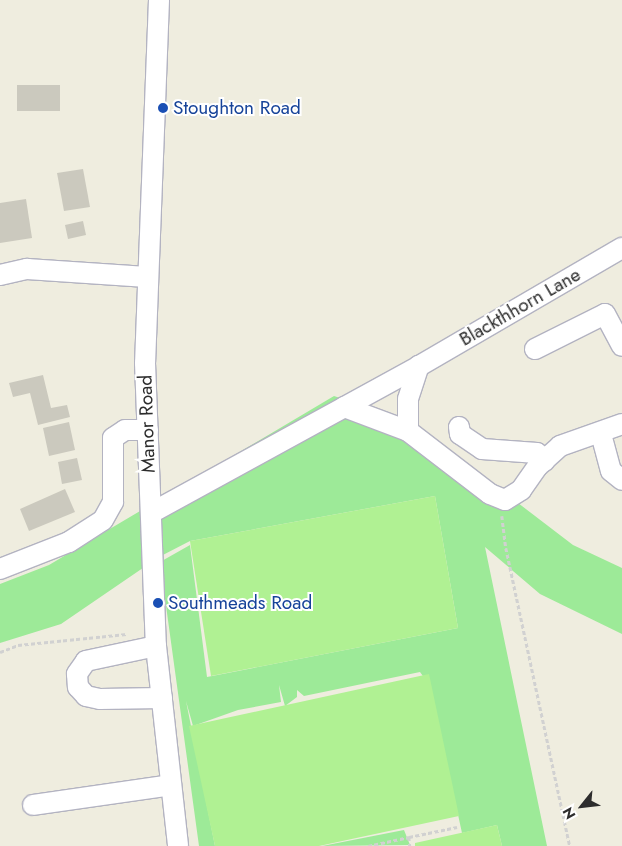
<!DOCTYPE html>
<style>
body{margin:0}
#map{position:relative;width:622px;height:846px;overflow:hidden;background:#efeddf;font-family:Jost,sans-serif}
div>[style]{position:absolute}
.green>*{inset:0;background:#9dea98}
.pitch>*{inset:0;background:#b0f193}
.building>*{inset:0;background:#cbc9be}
.path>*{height:2.5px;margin-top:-1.25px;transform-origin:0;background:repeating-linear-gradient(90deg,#d1d1d1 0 4px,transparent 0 6.5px)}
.roads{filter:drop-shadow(1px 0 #b3b3c1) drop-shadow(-1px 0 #b3b3c1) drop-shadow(0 1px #b3b3c1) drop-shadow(0 -1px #b3b3c1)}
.minor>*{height:20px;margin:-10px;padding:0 10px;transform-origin:10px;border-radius:10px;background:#fff}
.dots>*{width:14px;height:14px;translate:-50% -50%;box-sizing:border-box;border:2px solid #fff;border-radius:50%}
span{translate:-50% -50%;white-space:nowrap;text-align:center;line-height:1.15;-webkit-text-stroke:4px #fff;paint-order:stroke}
.transit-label{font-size:19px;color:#164399}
.left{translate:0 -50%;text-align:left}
.street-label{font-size:19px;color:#2d2d2d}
.north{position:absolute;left:557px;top:781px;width:50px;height:50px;-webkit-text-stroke:4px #fff;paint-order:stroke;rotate:241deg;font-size:14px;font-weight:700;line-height:20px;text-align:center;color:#2d2d2d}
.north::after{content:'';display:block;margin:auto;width:18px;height:22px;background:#2d2d2d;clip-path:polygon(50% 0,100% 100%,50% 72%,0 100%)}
</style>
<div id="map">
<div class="green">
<i style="clip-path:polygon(334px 396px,412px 422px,573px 545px,622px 568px,622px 634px,540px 594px,485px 547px,547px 846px,502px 846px,497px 825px,462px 833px,430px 686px,420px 672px,304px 696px,297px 690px,297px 697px,285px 706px,279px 685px,281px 702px,238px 710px,193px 726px,186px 701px,215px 846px,199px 846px,160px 562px,190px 545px,207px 677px,458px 628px,435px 496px,190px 541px,159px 557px,61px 624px,0 643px,0 584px,49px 565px)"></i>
<i style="clip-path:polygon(404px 830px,410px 845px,322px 846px)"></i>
</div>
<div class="pitch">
<i style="clip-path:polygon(435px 496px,458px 628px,211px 676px,190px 541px)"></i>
<i style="clip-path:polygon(429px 674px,459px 816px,319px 846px,215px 846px,189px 726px)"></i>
<i style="clip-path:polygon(497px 825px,502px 846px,415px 846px,415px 843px)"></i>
</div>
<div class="building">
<i style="clip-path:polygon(17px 85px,60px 85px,60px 111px,17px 111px)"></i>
<i style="clip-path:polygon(83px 169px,90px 207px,64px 211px,57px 173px)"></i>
<i style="clip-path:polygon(26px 199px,32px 238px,0 243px,0 203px)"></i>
<i style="clip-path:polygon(83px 221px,86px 235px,68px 239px,65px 225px)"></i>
<i style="clip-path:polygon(43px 375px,51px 408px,67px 405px,70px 417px,38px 425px,30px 393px,13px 397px,9px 383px)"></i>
<i style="clip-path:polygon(69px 422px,75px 450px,49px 456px,43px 428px)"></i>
<i style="clip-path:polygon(77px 458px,82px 480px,62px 484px,58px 462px)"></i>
<i style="clip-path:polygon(65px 489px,75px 512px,29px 531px,20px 509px)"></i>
</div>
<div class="path">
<i style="left:502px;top:516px;width:32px;rotate:83deg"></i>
<i style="left:506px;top:548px;width:305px;rotate:77.9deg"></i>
<i style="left:0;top:652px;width:19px;rotate:-21deg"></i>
<i style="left:18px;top:645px;width:109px;rotate:-5.8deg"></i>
<i style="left:409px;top:837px;width:49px;rotate:-11.8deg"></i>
<i style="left:368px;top:846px;width:42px;rotate:-12.4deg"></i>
<i style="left:409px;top:837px;width:9px;rotate:84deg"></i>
</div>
<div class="roads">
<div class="minor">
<i style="left:159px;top:0;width:363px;rotate:92.2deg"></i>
<i style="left:145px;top:363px;width:283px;rotate:87.8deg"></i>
<i style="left:156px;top:646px;width:201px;rotate:83.7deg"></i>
<i style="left:0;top:275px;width:28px;rotate:-13deg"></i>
<i style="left:27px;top:269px;width:120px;rotate:3.8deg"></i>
<i style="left:535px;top:349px;width:78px;rotate:-26.6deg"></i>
<i style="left:605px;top:314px;width:36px;rotate:62deg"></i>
<i style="left:344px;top:407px;width:68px;rotate:20.6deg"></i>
<i style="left:408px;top:431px;width:103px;rotate:37.5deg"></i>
<i style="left:490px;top:494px;width:16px;rotate:22deg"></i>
<i style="left:505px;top:500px;width:19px;rotate:-32deg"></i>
<i style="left:521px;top:490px;width:29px;rotate:-55deg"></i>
<i style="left:538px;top:466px;width:30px;rotate:-42deg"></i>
<i style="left:560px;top:446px;width:66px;rotate:-19.5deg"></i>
<i style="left:459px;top:427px;width:7px;rotate:82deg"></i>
<i style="left:460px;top:434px;width:27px;rotate:34deg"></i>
<i style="left:482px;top:449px;width:55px;rotate:4.2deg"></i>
<i style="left:537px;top:453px;width:11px;rotate:49deg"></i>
<i style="left:408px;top:431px;width:32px;rotate:-90deg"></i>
<i style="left:408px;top:399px;width:35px;rotate:-72deg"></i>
<i style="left:601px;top:434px;width:38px;rotate:75deg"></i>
<i style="left:611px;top:471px;width:14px;rotate:39deg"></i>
<i style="left:151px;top:513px;width:306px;rotate:-28.7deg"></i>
<i style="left:419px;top:366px;width:235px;rotate:-30.2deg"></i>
<i style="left:0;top:569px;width:74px;rotate:-21.4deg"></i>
<i style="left:69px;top:542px;width:40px;rotate:-32.9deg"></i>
<i style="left:103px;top:520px;width:21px;rotate:-61deg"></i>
<i style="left:113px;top:502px;width:64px;rotate:-90deg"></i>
<i style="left:113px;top:438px;width:14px;rotate:-34deg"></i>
<i style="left:125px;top:430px;width:23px"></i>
<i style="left:156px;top:646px;width:72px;rotate:167.9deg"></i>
<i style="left:86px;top:661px;width:16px;rotate:125deg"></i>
<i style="left:77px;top:674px;width:13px;rotate:86deg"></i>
<i style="left:78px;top:687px;width:12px;rotate:48deg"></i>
<i style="left:86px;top:696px;width:14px;rotate:12deg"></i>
<i style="left:100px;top:699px;width:62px;rotate:-0.9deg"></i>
<i style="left:33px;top:805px;width:139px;rotate:-8.2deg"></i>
</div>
</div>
<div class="dots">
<i style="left:163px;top:108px;background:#1a4fb4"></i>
<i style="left:158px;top:603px;background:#1a4fb4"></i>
</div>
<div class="transit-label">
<span class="left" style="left:173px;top:108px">Stoughton Road</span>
<span class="left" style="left:168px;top:603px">Southmeads Road</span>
</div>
<div class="street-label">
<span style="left:520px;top:307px;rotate:-30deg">Blackthhorn Lane</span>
<span style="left:147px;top:424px;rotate:-92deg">Manor Road</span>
</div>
<div class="north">N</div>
</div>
